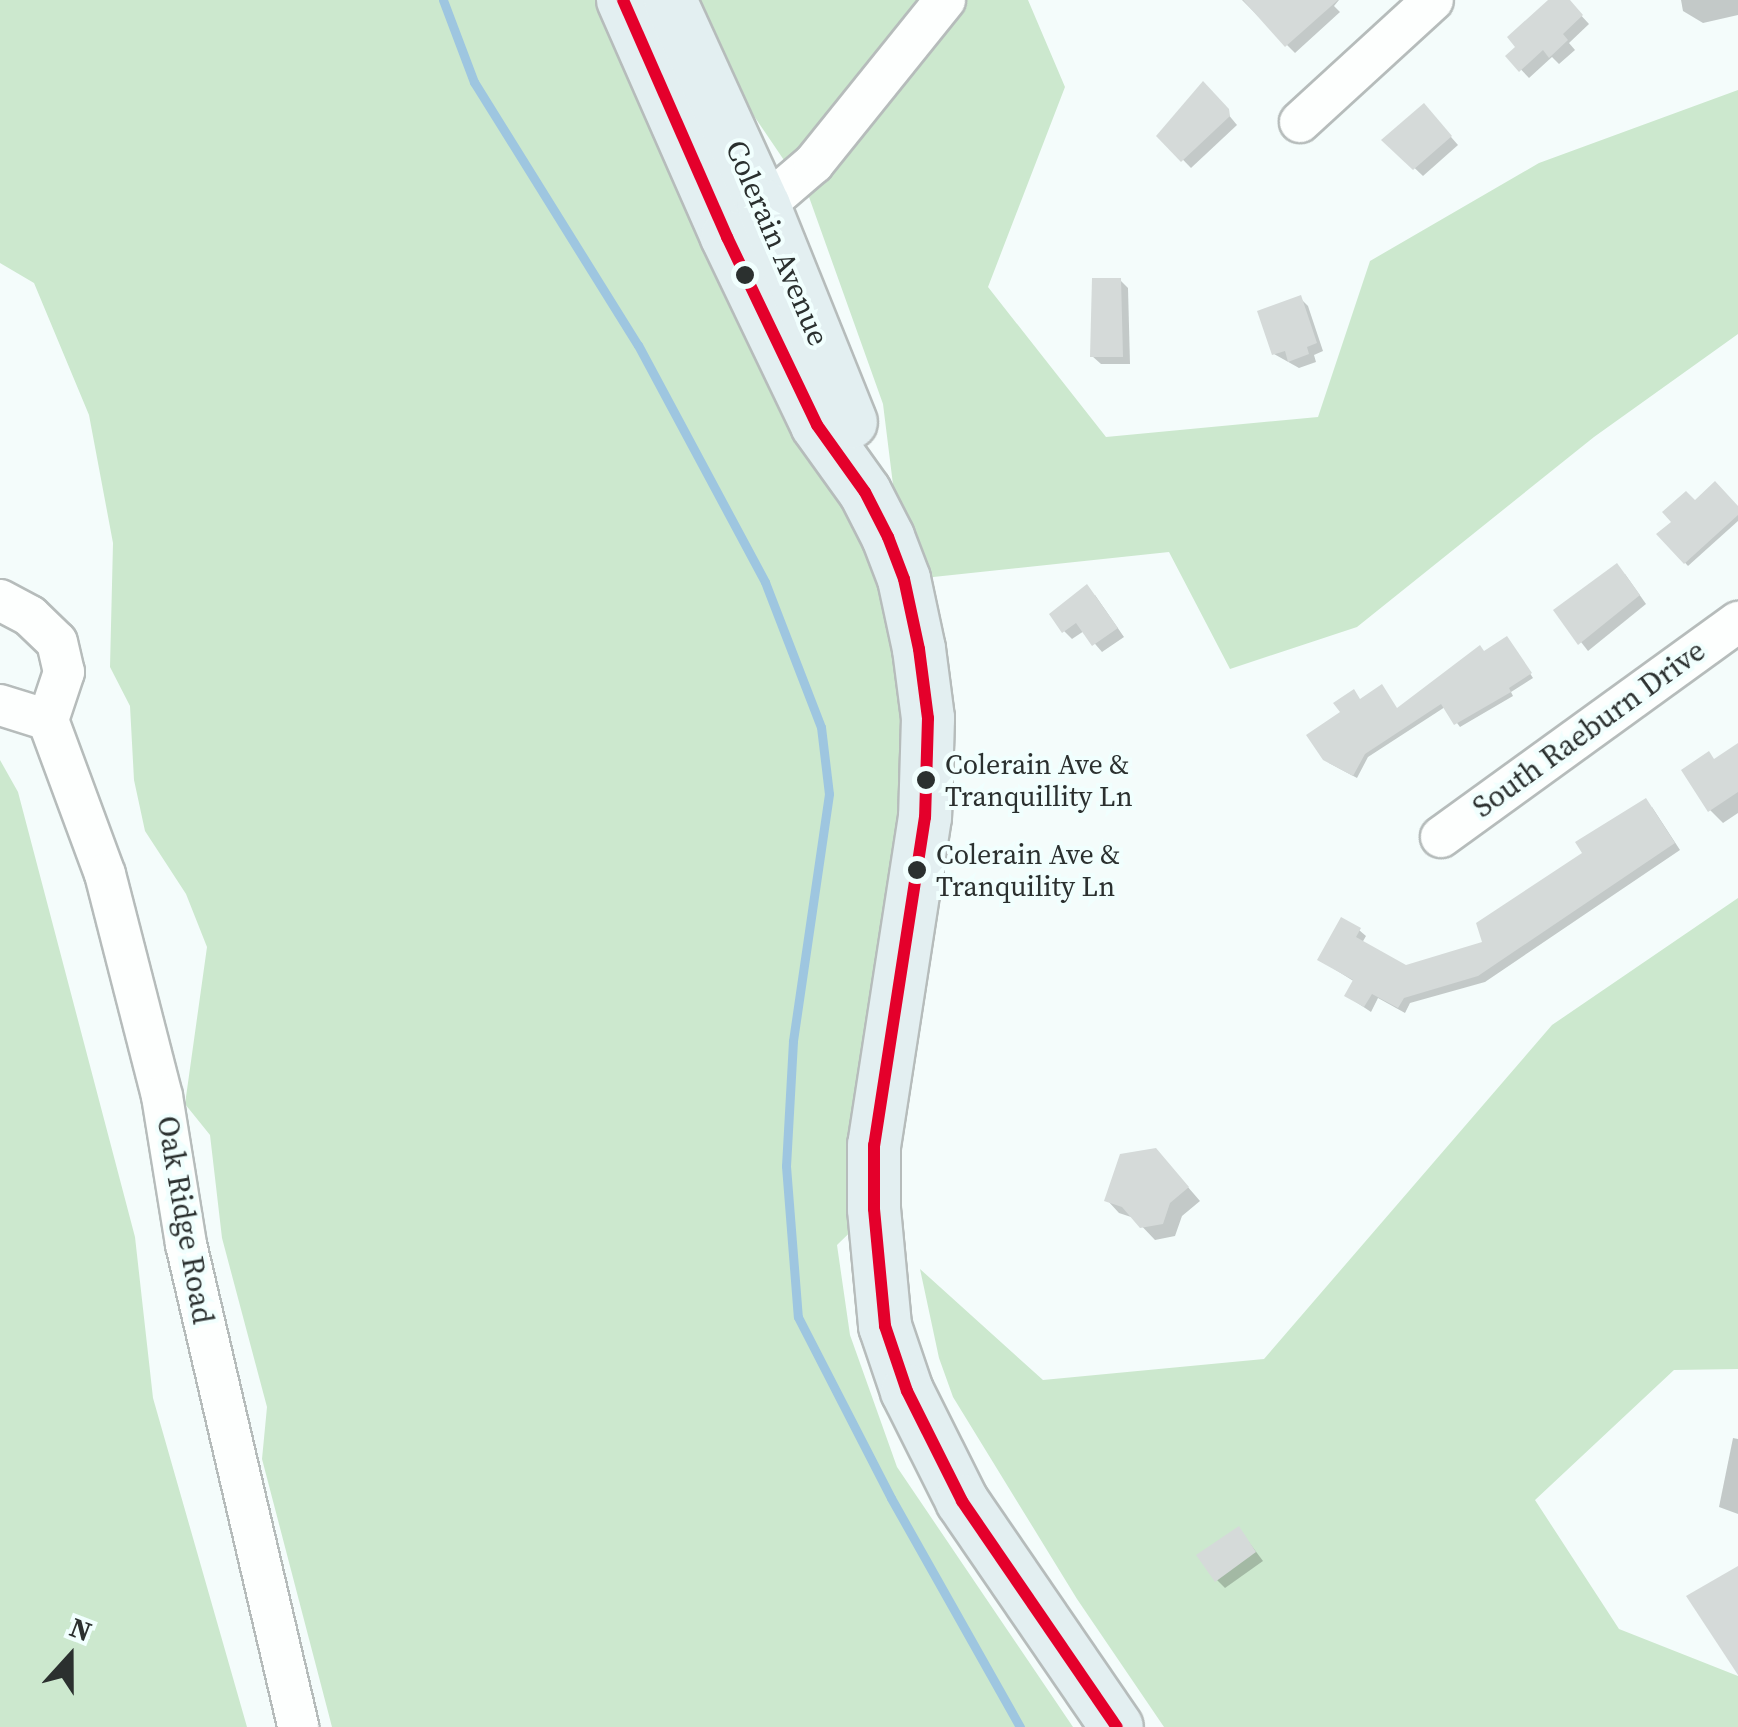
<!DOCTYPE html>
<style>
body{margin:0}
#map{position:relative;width:1738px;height:1727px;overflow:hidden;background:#f4fcfb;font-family:"Source Serif 4",serif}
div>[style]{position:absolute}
.forest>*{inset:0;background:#cce8ce}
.shadow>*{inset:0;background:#0003}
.stream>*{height:9px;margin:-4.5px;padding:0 4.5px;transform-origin:4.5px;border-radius:4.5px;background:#9ec6e0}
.building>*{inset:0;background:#d5dad9}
.roads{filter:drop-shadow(2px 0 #b6bcbb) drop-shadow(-2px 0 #b6bcbb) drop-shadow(0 2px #b6bcbb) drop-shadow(0 -2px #b6bcbb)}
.minor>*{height:40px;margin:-20px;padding:0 20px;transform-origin:20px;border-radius:20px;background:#fdfffe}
.major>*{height:52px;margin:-26px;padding:0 26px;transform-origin:26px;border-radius:26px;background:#e3eff1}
.bus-1>*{height:12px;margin:-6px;padding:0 6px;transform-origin:6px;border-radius:6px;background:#e4002b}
.dots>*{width:28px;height:28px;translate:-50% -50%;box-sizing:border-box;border:5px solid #f1fffe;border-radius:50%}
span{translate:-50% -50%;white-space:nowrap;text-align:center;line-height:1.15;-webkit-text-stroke:8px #f1fffe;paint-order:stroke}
.bus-label{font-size:28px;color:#2b302f}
.left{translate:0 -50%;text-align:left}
.street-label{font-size:30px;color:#2b302f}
.north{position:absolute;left:20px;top:1607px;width:100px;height:100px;-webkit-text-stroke:8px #f1fffe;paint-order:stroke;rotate:21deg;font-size:28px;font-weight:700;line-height:40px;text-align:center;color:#2b302f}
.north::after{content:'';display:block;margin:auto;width:35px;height:45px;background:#2b302f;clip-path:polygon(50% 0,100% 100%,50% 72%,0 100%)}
</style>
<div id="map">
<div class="forest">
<i style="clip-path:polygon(0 0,623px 0,904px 573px,883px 404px,809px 197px,682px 10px,693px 0,1028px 0,1065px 87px,988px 287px,1106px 437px,1318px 417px,1370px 261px,1539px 163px,1738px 90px,1738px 334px,1594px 437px,1357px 627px,1230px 669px,1169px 552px,905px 580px,919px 649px,874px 1209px,837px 1245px,850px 1335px,897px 1467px,1073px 1727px,332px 1727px,262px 1459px,267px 1407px,222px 1238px,210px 1135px,185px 1104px,207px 947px,186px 894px,145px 831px,134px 780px,130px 706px,110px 667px,113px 543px,89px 415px,34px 283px,0 263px)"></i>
<i style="clip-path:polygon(0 760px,18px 792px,135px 1237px,153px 1398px,247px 1727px,0 1727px)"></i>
<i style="clip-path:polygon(1738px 898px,1738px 1369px,1674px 1370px,1535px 1500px,1619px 1629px,1738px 1676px,1738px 1727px,1164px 1727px,1077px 1599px,953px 1397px,939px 1358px,920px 1269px,1043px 1380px,1264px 1359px,1552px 1025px)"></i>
</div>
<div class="shadow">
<i style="clip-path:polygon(1242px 0,1339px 0,1334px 6px,1340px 12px,1295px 53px)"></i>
<i style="clip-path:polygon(1551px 0,1567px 0,1589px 24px,1569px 43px,1575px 50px,1559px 64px,1552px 57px,1529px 78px,1509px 57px)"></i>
<i style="clip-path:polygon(1681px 0,1738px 0,1738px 15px,1703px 23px,1683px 11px)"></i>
<i style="clip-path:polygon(1203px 84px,1237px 125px,1191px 168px,1160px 136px)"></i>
<i style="clip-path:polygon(1431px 114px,1458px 145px,1423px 176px,1385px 140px)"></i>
<i style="clip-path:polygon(1120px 280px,1128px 288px,1130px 364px,1101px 364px,1092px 356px)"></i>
<i style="clip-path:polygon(1300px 298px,1308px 306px,1323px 351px,1314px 355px,1316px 362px,1299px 368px,1274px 354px)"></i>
<i style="clip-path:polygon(1695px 504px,1738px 509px,1738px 521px,1688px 566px,1660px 535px)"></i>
<i style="clip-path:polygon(1625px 574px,1646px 604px,1588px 651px,1556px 610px)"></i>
<i style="clip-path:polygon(1095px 595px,1124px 637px,1102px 652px,1084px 631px,1072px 639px,1064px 631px)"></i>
<i style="clip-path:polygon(1510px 642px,1533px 678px,1511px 692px,1513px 696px,1460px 727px,1445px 707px,1368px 757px,1357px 778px,1329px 763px,1361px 702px,1398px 710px,1484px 653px)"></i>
<i style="clip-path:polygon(1738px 746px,1738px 813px,1723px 823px,1710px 810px,1715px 761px)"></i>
<i style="clip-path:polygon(1652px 807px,1680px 850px,1485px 982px,1410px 1003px,1405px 1013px,1378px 998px,1371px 1012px,1347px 996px,1355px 982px,1320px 960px,1359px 930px,1366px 936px,1362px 943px,1405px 967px,1485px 944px)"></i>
<i style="clip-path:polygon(1168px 1164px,1200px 1201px,1182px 1216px,1175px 1236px,1155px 1240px,1134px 1218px,1119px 1213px,1107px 1200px)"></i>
<i style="clip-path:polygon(1733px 1438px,1738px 1439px,1738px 1514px,1719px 1507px)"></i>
<i style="clip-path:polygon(1239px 1529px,1263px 1561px,1225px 1588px,1217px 1580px)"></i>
</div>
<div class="stream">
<i style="left:443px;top:0;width:88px;rotate:69.3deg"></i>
<i style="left:474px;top:82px;width:310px;rotate:58.1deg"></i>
<i style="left:638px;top:345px;width:269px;rotate:61.8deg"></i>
<i style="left:765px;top:582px;width:155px;rotate:68.9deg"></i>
<i style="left:821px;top:727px;width:67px;rotate:83.2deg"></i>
<i style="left:829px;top:794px;width:250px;rotate:98.3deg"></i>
<i style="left:793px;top:1041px;width:125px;rotate:93.2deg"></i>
<i style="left:786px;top:1166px;width:151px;rotate:85.5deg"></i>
<i style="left:798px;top:1317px;width:203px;rotate:62.8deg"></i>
<i style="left:891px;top:1498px;width:263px;rotate:60.6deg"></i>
</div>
<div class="building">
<i style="clip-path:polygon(1243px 0,1338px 0,1285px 47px)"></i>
<i style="clip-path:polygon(1548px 0,1570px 0,1583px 15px,1563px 34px,1568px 40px,1549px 58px,1543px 50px,1519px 72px,1505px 56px,1515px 47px,1507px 37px)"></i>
<i style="clip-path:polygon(1203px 81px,1229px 109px,1230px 116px,1181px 162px,1156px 136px)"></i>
<i style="clip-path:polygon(1424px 103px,1452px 136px,1413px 170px,1381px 140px)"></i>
<i style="clip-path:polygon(1092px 278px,1121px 278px,1123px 357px,1090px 357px)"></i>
<i style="clip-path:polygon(1301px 295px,1317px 343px,1307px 347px,1309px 354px,1288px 362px,1285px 351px,1272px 355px,1257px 311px)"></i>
<i style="clip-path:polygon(1715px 481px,1738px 506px,1738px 515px,1684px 564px,1656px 534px,1671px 522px,1662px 512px,1686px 491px,1695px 500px)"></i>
<i style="clip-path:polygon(1617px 563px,1640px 595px,1578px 645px,1553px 610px)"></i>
<i style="clip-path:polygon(1087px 584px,1118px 628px,1092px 646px,1076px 623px,1062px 633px,1049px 614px)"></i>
<i style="clip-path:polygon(1507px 636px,1532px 673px,1509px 688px,1511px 692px,1454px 725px,1441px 704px,1365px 754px,1353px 776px,1323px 760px,1306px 735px,1340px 712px,1333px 703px,1354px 689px,1360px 699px,1382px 684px,1397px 708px,1480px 645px,1484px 651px)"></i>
<i style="clip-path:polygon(1738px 743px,1738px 792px,1708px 812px,1681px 770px,1709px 751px,1714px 759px)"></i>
<i style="clip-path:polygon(1646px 798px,1675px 843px,1478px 976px,1404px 998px,1398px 1008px,1372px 994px,1364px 1007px,1344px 996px,1353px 980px,1317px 960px,1341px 917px,1361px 928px,1356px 937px,1406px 965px,1482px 942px,1476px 923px,1582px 853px,1575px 842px)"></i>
<i style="clip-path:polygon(1156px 1148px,1189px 1187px,1170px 1203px,1163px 1224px,1140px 1228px,1122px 1207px,1104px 1201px,1120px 1154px)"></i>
<i style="clip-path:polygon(1239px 1526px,1256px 1552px,1215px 1582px,1196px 1555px)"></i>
<i style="clip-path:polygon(1738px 1566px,1738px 1675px,1686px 1596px)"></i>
</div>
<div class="roads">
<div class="minor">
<i style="left:1300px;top:122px;width:180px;rotate:-42.5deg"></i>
<i style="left:744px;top:223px;width:92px;rotate:-40.6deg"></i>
<i style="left:814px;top:163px;width:209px;rotate:-51.2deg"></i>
<i style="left:0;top:600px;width:34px;rotate:28deg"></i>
<i style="left:30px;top:616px;width:37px;rotate:44deg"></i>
<i style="left:57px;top:642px;width:31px;rotate:77deg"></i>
<i style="left:64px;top:672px;width:51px;rotate:108.4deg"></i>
<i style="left:48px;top:720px;width:164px;rotate:69.7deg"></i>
<i style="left:105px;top:874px;width:229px;rotate:75.6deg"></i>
<i style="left:162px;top:1096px;width:150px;rotate:80.8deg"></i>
<i style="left:186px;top:1244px;width:496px;rotate:76.9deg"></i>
<i style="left:0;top:705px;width:50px;rotate:17.4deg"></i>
<i style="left:1441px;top:837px;width:367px;rotate:-35.9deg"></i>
</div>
<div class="major">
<i style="left:623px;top:0;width:259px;rotate:66.3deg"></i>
<i style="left:727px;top:237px;width:208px;rotate:64.4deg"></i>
<i style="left:817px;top:425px;width:82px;rotate:54.4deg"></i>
<i style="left:865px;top:492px;width:51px;rotate:62.9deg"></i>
<i style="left:888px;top:537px;width:45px;rotate:69.1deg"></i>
<i style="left:904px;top:579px;width:72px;rotate:77.9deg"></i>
<i style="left:919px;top:649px;width:70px;rotate:82.6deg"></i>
<i style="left:928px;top:718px;width:99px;rotate:91.7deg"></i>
<i style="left:925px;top:817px;width:332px;rotate:98.8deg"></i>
<i style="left:874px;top:1145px;width:64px;rotate:90deg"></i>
<i style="left:874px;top:1209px;width:118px;rotate:84.6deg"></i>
<i style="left:885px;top:1326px;width:69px;rotate:71.3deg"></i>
<i style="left:907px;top:1391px;width:123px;rotate:63.4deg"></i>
<i style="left:962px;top:1501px;width:274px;rotate:55.6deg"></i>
<i style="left:670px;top:0;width:226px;rotate:65.5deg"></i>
<i style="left:764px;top:206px;width:233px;rotate:68.1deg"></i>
</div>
</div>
<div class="bus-1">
<i style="left:623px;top:0;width:259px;rotate:66.3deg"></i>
<i style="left:727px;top:237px;width:208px;rotate:64.4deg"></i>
<i style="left:817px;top:425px;width:82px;rotate:54.4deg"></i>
<i style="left:865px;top:492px;width:51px;rotate:62.9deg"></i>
<i style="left:888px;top:537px;width:45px;rotate:69.1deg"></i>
<i style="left:904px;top:579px;width:72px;rotate:77.9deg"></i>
<i style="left:919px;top:649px;width:70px;rotate:82.6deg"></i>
<i style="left:928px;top:718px;width:99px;rotate:91.7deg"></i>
<i style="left:925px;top:817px;width:332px;rotate:98.8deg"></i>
<i style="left:874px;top:1145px;width:64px;rotate:90deg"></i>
<i style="left:874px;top:1209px;width:118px;rotate:84.6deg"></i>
<i style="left:885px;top:1326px;width:69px;rotate:71.3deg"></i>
<i style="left:907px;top:1391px;width:123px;rotate:63.4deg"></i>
<i style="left:962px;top:1501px;width:274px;rotate:55.6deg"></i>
</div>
<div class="dots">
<i style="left:745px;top:275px;background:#2b302f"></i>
<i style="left:926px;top:780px;background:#2b302f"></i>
<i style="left:917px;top:870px;background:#2b302f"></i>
</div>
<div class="bus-label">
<span class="left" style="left:945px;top:780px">Colerain Ave &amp;<br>Tranquillity Ln</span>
<span class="left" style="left:936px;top:870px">Colerain Ave &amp;<br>Tranquility Ln</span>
</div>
<div class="street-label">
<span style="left:777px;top:243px;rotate:67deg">Colerain Avenue</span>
<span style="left:1589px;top:729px;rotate:-36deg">South Raeburn Drive</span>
<span style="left:185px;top:1220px;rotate:80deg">Oak Ridge Road</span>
</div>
<div class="north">N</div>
</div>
